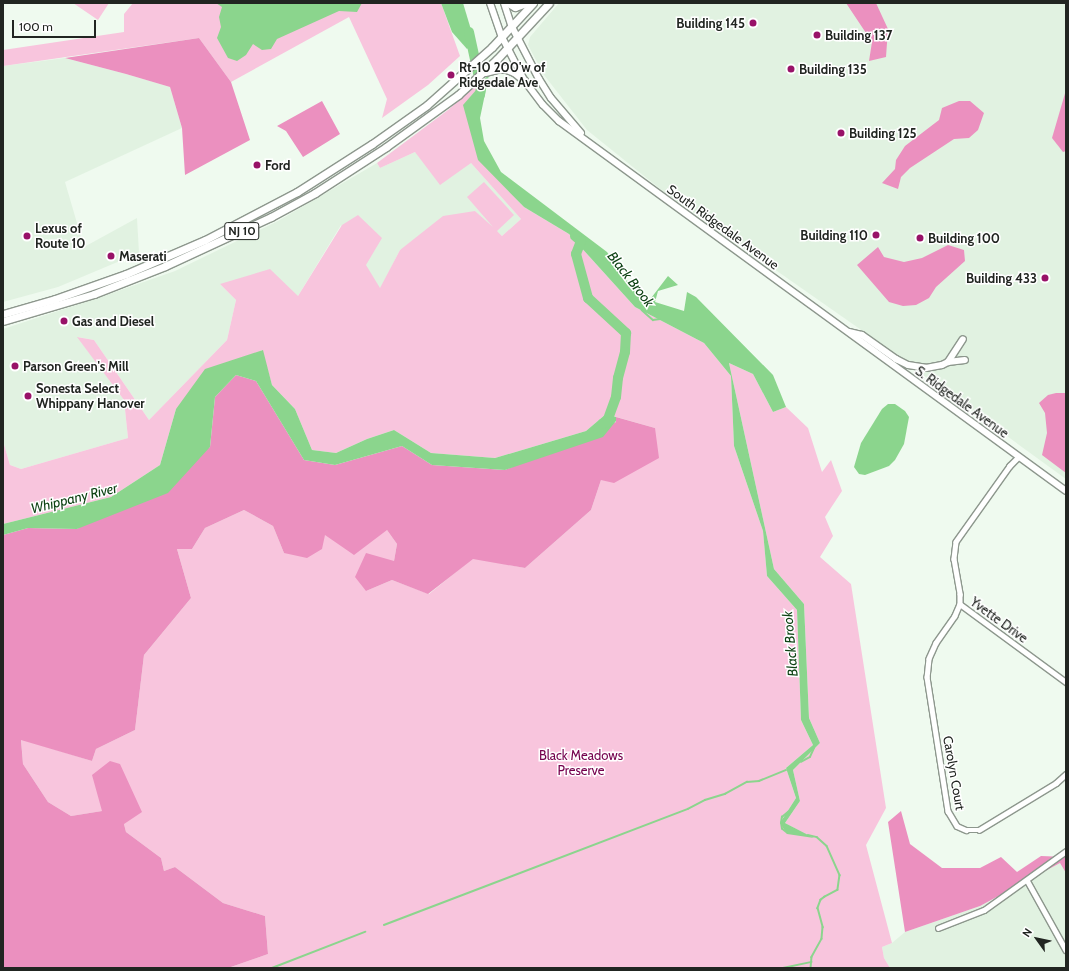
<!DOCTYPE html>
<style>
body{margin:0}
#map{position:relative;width:1069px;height:971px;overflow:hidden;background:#effaef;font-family:Cabin,sans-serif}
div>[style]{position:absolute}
.built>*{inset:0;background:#e1f2e1}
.green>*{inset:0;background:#f8c5dd}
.forest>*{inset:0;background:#eb90bf}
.water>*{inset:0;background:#8bd58d}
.stream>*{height:1.5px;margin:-0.75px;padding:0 0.75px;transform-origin:0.75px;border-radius:0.75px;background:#8bd58d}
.river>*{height:10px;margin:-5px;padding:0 5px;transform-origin:5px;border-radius:5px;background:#8bd58d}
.roads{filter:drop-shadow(1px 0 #8d978d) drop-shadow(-1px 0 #8d978d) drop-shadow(0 1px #8d978d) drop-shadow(0 -1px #8d978d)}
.minor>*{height:4.5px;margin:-2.25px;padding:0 2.25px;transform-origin:2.25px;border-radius:2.25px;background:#fff}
.secondary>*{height:6px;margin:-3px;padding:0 3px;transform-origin:3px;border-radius:3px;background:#fff}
.primary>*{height:7px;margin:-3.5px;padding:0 3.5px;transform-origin:3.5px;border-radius:3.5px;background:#fff}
.dots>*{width:11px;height:11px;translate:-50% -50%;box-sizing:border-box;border:2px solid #fff;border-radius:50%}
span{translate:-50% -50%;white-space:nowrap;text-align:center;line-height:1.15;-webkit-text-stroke:3px #fff;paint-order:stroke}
.shield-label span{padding:1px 3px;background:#fff;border:1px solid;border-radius:3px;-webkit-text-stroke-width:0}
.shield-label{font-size:12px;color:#212521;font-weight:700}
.poi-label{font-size:13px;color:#212521;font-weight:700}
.right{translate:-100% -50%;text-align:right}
.left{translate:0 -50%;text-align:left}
.street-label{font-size:13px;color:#212521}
.park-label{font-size:13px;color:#74014d}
.water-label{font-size:14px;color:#0f4315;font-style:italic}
.frame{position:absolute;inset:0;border:4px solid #212521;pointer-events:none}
.north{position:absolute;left:1017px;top:919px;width:40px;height:40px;-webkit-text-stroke:3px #fff;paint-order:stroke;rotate:303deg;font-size:11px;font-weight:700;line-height:16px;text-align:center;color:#212521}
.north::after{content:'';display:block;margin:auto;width:14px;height:18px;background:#212521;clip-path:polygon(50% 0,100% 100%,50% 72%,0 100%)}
.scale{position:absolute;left:12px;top:20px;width:84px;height:18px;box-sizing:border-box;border:2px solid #212521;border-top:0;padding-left:5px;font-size:12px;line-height:14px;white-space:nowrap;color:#212521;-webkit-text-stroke:3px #fff;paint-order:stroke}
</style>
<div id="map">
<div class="built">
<i style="clip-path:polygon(559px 3px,1066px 3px,1066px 479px,857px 327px,664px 192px,587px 130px,544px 75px,528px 45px,530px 37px)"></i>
<i style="clip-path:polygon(65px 58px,126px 74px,170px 87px,182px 128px,65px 182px,84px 247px,137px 218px,139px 253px,58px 287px,3px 302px,3px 66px)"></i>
<i style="clip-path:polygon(415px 152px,471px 163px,521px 219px,502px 236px,475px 211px,400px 250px,380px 289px,341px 225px,298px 296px,220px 284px,236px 300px,227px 340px,149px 420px,94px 340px,78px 337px,124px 400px,128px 438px,21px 469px,10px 465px,3px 441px,3px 329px,101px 297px,175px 271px,278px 221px,377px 163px,380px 168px)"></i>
<i style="clip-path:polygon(1060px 863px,1066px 873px,1066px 968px,890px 968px,884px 958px,882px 947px,892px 943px,905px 932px,980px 906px)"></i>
</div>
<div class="green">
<i style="clip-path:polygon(73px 3px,109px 3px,98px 20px)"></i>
<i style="clip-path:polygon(133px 3px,441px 3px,460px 56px,428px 85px,382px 118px,387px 99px,349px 17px,231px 82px,199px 38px,3px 66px,3px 50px,124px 32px,124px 14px)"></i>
<i style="clip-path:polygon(475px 86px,477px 89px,479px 160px,524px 207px,569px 234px,635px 307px,704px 343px,731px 376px,734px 446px,763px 531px,767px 576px,797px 610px,801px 720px,813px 745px,786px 768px,796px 798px,780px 823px,813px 838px,785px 823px,800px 801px,793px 770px,820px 743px,809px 718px,804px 604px,774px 569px,729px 363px,753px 374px,773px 412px,786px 407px,808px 428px,822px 472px,831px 460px,842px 491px,825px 517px,833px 536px,820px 557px,851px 584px,886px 808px,866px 845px,892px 943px,882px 947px,884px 958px,890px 968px,228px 968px,268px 954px,265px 916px,223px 903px,175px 867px,164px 871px,161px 858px,126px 832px,124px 824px,102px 811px,71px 816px,48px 802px,23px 764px,21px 739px,92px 761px,96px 749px,135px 730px,144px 655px,191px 598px,177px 549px,192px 549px,205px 528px,244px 510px,273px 526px,284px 553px,325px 535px,387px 530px,397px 544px,394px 561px,366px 591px,392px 580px,429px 594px,473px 558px,525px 568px,591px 510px,601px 480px,655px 428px,606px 414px,586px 431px,495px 458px,431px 453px,394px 430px,367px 439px,336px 453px,312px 450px,295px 409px,272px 385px,262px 350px,176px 409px,160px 465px,111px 497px,3px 524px,3px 441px,10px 465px,21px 469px,128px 438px,124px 400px,77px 337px,94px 340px,149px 420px,227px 340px,236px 300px,220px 284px,270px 269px,298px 296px,342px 225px,358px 215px,382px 238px,366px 265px,380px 288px,400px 250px,443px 216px,475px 211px,493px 227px,467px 197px,484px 182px,514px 215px,497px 231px,502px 236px,521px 219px,471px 163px,440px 185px,415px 152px,380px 168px,377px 163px,448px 110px)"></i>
</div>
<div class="forest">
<i style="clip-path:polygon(846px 3px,876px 3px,888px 29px,886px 57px,869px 61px,872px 42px)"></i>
<i style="clip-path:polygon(199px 38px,231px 82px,250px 140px,185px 175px,182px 128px,170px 87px,126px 74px,65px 58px)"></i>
<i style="clip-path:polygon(1066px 90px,1066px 151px,1063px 152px,1052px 138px)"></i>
<i style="clip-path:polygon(322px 101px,340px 134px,303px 157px,286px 131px,277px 126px)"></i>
<i style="clip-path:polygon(959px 101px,970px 101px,984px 113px,978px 130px,969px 138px,954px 139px,910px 168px,901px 177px,898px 189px,882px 183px,895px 169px,896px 160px,905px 146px,939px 120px,942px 108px)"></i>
<i style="clip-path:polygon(948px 245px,964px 250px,965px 261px,936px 287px,929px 298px,916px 305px,903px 306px,889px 302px,857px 265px,878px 247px,884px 257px,904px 262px,922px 258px)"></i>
<i style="clip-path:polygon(236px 375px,256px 381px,304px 460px,335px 465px,402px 446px,432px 465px,505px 470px,616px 422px,616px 417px,655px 428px,659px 458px,614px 483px,601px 480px,591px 510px,525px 568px,473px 559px,428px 594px,392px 580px,366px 591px,355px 577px,366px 553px,394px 561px,397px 544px,387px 530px,354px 555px,325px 535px,322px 549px,307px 558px,284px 553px,273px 526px,244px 510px,205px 528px,192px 549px,177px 549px,191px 598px,144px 655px,135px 730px,96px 749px,92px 761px,21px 740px,23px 764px,48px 802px,71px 816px,102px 811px,92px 775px,110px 761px,120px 764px,142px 812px,124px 824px,126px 832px,161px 858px,164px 871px,175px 867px,223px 903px,265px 916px,268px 954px,228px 968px,3px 968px,3px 535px,28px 528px,77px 529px,210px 447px,215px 397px)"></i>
<i style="clip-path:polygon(1056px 393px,1065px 393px,1066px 394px,1066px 473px,1042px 455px,1047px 433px,1045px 413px,1039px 403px,1048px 395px)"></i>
<i style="clip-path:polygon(901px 811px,910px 844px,942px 868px,980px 868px,1001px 857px,1017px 872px,1041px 856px,1066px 857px,1066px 873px,1060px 863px,980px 906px,905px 932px,888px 822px)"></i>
</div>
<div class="water">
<i style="clip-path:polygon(216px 3px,362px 3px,357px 12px,339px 11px,277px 39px,271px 49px,262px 50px,253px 44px,246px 55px,237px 61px,228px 58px,217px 38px,221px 27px,219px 17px,222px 7px)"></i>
<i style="clip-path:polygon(441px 3px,463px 3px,475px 43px,467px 49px,452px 32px)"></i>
<i style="clip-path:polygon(489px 75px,480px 118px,484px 141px,501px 172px,607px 252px,645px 306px,668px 276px,678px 285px,658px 291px,655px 302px,684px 311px,687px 292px,696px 297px,773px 375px,786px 407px,773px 412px,753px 374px,729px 363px,774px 569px,804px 604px,809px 718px,820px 743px,793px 770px,800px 801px,785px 823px,814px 838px,787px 834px,780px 823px,796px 798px,786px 768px,813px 745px,801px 720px,797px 610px,767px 576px,763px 531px,734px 446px,731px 376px,704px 343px,635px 307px,569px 234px,524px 207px,478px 160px,463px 105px,477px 89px,475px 86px)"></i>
<i style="clip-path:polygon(263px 350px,272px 385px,295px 409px,312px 450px,336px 453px,367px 439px,394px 430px,431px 453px,495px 458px,586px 431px,606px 414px,616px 417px,616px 421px,603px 437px,505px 470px,432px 465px,402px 446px,335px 465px,304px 460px,256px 381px,236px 375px,215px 397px,210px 447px,168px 493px,77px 529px,28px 528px,3px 535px,3px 524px,111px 497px,160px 465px,176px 409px,205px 369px)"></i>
<i style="clip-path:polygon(888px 404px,895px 404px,905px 411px,909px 417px,904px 444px,895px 460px,889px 466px,865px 475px,859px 474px,854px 467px,861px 443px,882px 409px)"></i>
</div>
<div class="stream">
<i style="left:642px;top:310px;width:15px;rotate:42deg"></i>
<i style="left:653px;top:320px;width:7px;rotate:-8deg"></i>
<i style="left:801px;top:762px;width:10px;rotate:-29deg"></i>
<i style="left:810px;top:757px;width:10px;rotate:-66deg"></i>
<i style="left:787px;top:833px;width:6px;rotate:-141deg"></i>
<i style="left:782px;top:829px;width:6px;rotate:-99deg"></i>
<i style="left:781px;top:823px;width:6px;rotate:-81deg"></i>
<i style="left:782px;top:817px;width:8px;rotate:-40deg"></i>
<i style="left:808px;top:835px;width:9px;rotate:13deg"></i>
<i style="left:817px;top:837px;width:13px;rotate:42deg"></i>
<i style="left:827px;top:846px;width:32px;rotate:66deg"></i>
<i style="left:840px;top:875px;width:15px;rotate:98deg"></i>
<i style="left:838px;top:890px;width:15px;rotate:152deg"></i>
<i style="left:825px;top:897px;width:5px;rotate:143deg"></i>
<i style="left:821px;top:900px;width:9px;rotate:111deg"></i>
<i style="left:818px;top:908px;width:20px;rotate:75deg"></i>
<i style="left:823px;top:927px;width:12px;rotate:95deg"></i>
<i style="left:822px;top:939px;width:21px;rotate:119deg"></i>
<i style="left:812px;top:957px;width:11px;rotate:95deg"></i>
<i style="left:384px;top:925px;width:325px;rotate:-20.9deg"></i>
<i style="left:688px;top:809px;width:19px;rotate:-28deg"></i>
<i style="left:705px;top:800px;width:21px;rotate:-17deg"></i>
<i style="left:725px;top:794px;width:25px;rotate:-29deg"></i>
<i style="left:747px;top:782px;width:12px;rotate:-5deg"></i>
<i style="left:759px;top:781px;width:29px;rotate:-22deg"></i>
<i style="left:272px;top:968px;width:100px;rotate:-21.2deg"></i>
<i style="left:783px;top:968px;width:29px;rotate:-12deg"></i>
</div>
<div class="river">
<i style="left:469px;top:32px;width:56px;rotate:77.7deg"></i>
<i style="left:481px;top:87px;width:8px;rotate:97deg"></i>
<i style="left:575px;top:236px;width:8px;rotate:40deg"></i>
<i style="left:581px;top:241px;width:14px;rotate:111deg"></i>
<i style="left:576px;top:254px;width:46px;rotate:74.7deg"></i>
<i style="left:588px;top:298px;width:52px;rotate:42.6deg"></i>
<i style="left:626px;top:333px;width:19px;rotate:93deg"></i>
<i style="left:625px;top:352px;width:27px;rotate:105deg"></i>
<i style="left:618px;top:378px;width:19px;rotate:96deg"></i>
<i style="left:616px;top:397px;width:27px;rotate:110deg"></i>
<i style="left:607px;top:422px;width:5px;rotate:158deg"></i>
</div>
<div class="roads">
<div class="minor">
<i style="left:1019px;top:457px;width:13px;rotate:135deg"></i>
<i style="left:1010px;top:466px;width:93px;rotate:125.4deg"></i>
<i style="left:956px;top:542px;width:17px;rotate:97deg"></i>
<i style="left:954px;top:559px;width:36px;rotate:80deg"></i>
<i style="left:960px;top:594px;width:10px;rotate:90deg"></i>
<i style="left:960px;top:604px;width:13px;rotate:113deg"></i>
<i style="left:955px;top:616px;width:33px;rotate:125deg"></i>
<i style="left:936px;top:643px;width:17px;rotate:114deg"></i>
<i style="left:929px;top:659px;width:18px;rotate:96deg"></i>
<i style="left:927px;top:677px;width:136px;rotate:81.1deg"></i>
<i style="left:948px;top:811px;width:17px;rotate:59deg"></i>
<i style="left:957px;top:826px;width:10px;rotate:24deg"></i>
<i style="left:966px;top:830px;width:13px"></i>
<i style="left:979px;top:830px;width:90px;rotate:-31.4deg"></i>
<i style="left:1056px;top:783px;width:13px;rotate:-42deg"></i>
<i style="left:960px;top:604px;width:132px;rotate:36.3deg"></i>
<i style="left:1027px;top:880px;width:80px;rotate:60.9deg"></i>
<i style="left:938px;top:928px;width:49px;rotate:-21.4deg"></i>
<i style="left:984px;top:910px;width:101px;rotate:-35.7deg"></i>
</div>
<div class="secondary">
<i style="left:490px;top:3px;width:36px;rotate:71deg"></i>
<i style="left:502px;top:37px;width:48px;rotate:62.9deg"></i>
<i style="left:524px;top:80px;width:31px;rotate:53deg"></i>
<i style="left:543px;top:105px;width:23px;rotate:45deg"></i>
<i style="left:559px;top:121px;width:628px;rotate:36.12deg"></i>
<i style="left:504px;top:3px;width:25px;rotate:72deg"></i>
<i style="left:512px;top:27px;width:59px;rotate:62.6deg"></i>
<i style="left:539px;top:79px;width:22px;rotate:58deg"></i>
<i style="left:551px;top:98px;width:46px;rotate:49.4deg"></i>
<i style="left:849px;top:332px;width:13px;rotate:13deg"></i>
<i style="left:862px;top:335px;width:42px;rotate:35.2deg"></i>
<i style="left:896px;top:359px;width:13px;rotate:27deg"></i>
<i style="left:908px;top:365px;width:18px;rotate:9deg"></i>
<i style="left:926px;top:368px;width:16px;rotate:-11deg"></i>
<i style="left:942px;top:365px;width:7px;rotate:-27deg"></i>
<i style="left:948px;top:362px;width:27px;rotate:-57deg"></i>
<i style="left:948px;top:362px;width:17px;rotate:-7deg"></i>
</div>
<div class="primary">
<i style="left:508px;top:3px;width:8px;rotate:30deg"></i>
<i style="left:515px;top:7px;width:12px;rotate:-20deg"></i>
<i style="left:485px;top:72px;width:12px;rotate:-14deg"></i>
<i style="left:497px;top:69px;width:9px"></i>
<i style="left:506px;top:69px;width:9px;rotate:21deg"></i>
<i style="left:514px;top:72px;width:13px;rotate:39deg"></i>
<i style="left:3px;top:314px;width:54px;rotate:-16.1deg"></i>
<i style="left:55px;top:299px;width:75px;rotate:-19.4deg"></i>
<i style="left:126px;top:274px;width:86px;rotate:-23.3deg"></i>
<i style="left:205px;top:240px;width:104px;rotate:-27.6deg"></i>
<i style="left:297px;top:192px;width:89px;rotate:-32.6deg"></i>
<i style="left:372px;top:144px;width:67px;rotate:-35.3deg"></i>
<i style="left:427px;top:105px;width:87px;rotate:-41.7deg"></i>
<i style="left:492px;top:47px;width:60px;rotate:-47deg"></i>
<i style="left:3px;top:321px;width:95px;rotate:-16.5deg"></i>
<i style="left:94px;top:294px;width:76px;rotate:-21.5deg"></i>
<i style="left:165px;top:266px;width:117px;rotate:-24.8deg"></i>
<i style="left:271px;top:217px;width:50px;rotate:-28.6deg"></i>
<i style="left:315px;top:193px;width:85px;rotate:-32.9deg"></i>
<i style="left:386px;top:147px;width:89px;rotate:-35.8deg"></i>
<i style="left:458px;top:95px;width:53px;rotate:-42.7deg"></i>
<i style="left:497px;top:59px;width:76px;rotate:-47.1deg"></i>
</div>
</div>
<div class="dots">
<i style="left:753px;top:23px;background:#981268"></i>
<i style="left:817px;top:35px;background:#981268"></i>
<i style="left:791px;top:69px;background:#981268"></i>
<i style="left:451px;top:75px;background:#981268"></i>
<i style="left:841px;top:133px;background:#981268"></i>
<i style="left:257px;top:165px;background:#981268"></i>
<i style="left:876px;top:235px;background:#981268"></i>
<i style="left:27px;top:236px;background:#981268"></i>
<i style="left:920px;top:238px;background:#981268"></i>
<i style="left:111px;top:256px;background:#981268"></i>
<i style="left:1045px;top:278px;background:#981268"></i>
<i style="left:64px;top:321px;background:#981268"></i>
<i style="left:15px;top:366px;background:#981268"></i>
<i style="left:28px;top:396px;background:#981268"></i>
</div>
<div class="shield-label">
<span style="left:242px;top:231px">NJ 10</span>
</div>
<div class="poi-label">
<span class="right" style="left:745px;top:23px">Building 145</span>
<span class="left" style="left:825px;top:35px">Building 137</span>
<span class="left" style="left:459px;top:75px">Rt-10 200'w of<br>Ridgedale Ave</span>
<span class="left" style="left:799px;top:69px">Building 135</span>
<span class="left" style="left:849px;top:133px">Building 125</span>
<span class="left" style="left:265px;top:165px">Ford</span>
<span class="left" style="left:35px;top:236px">Lexus of<br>Route 10</span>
<span class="right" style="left:868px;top:235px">Building 110</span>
<span class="left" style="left:928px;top:238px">Building 100</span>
<span class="left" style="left:119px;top:256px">Maserati</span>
<span class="right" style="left:1037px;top:278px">Building 433</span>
<span class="left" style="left:72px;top:321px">Gas and Diesel</span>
<span class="left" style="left:23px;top:366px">Parson Green's Mill</span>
<span class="left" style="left:36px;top:396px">Sonesta Select<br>Whippany Hanover</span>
</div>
<div class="street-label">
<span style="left:723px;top:227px;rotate:36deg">South Ridgedale Avenue</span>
<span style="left:962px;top:402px;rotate:36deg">S. Ridgedale Avenue</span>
<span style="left:999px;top:620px;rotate:36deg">Yvette Drive</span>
<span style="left:954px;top:773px;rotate:80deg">Carolyn Court</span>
</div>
<div class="park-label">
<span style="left:581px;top:763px">Black Meadows<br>Preserve</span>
</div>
<div class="water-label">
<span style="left:631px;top:279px;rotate:52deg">Black Brook</span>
<span style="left:74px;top:498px;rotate:-14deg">Whippany River</span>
<span style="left:790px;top:644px;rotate:-95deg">Black Brook</span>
</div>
<div class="frame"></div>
<div class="north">N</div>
<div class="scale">100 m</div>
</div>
